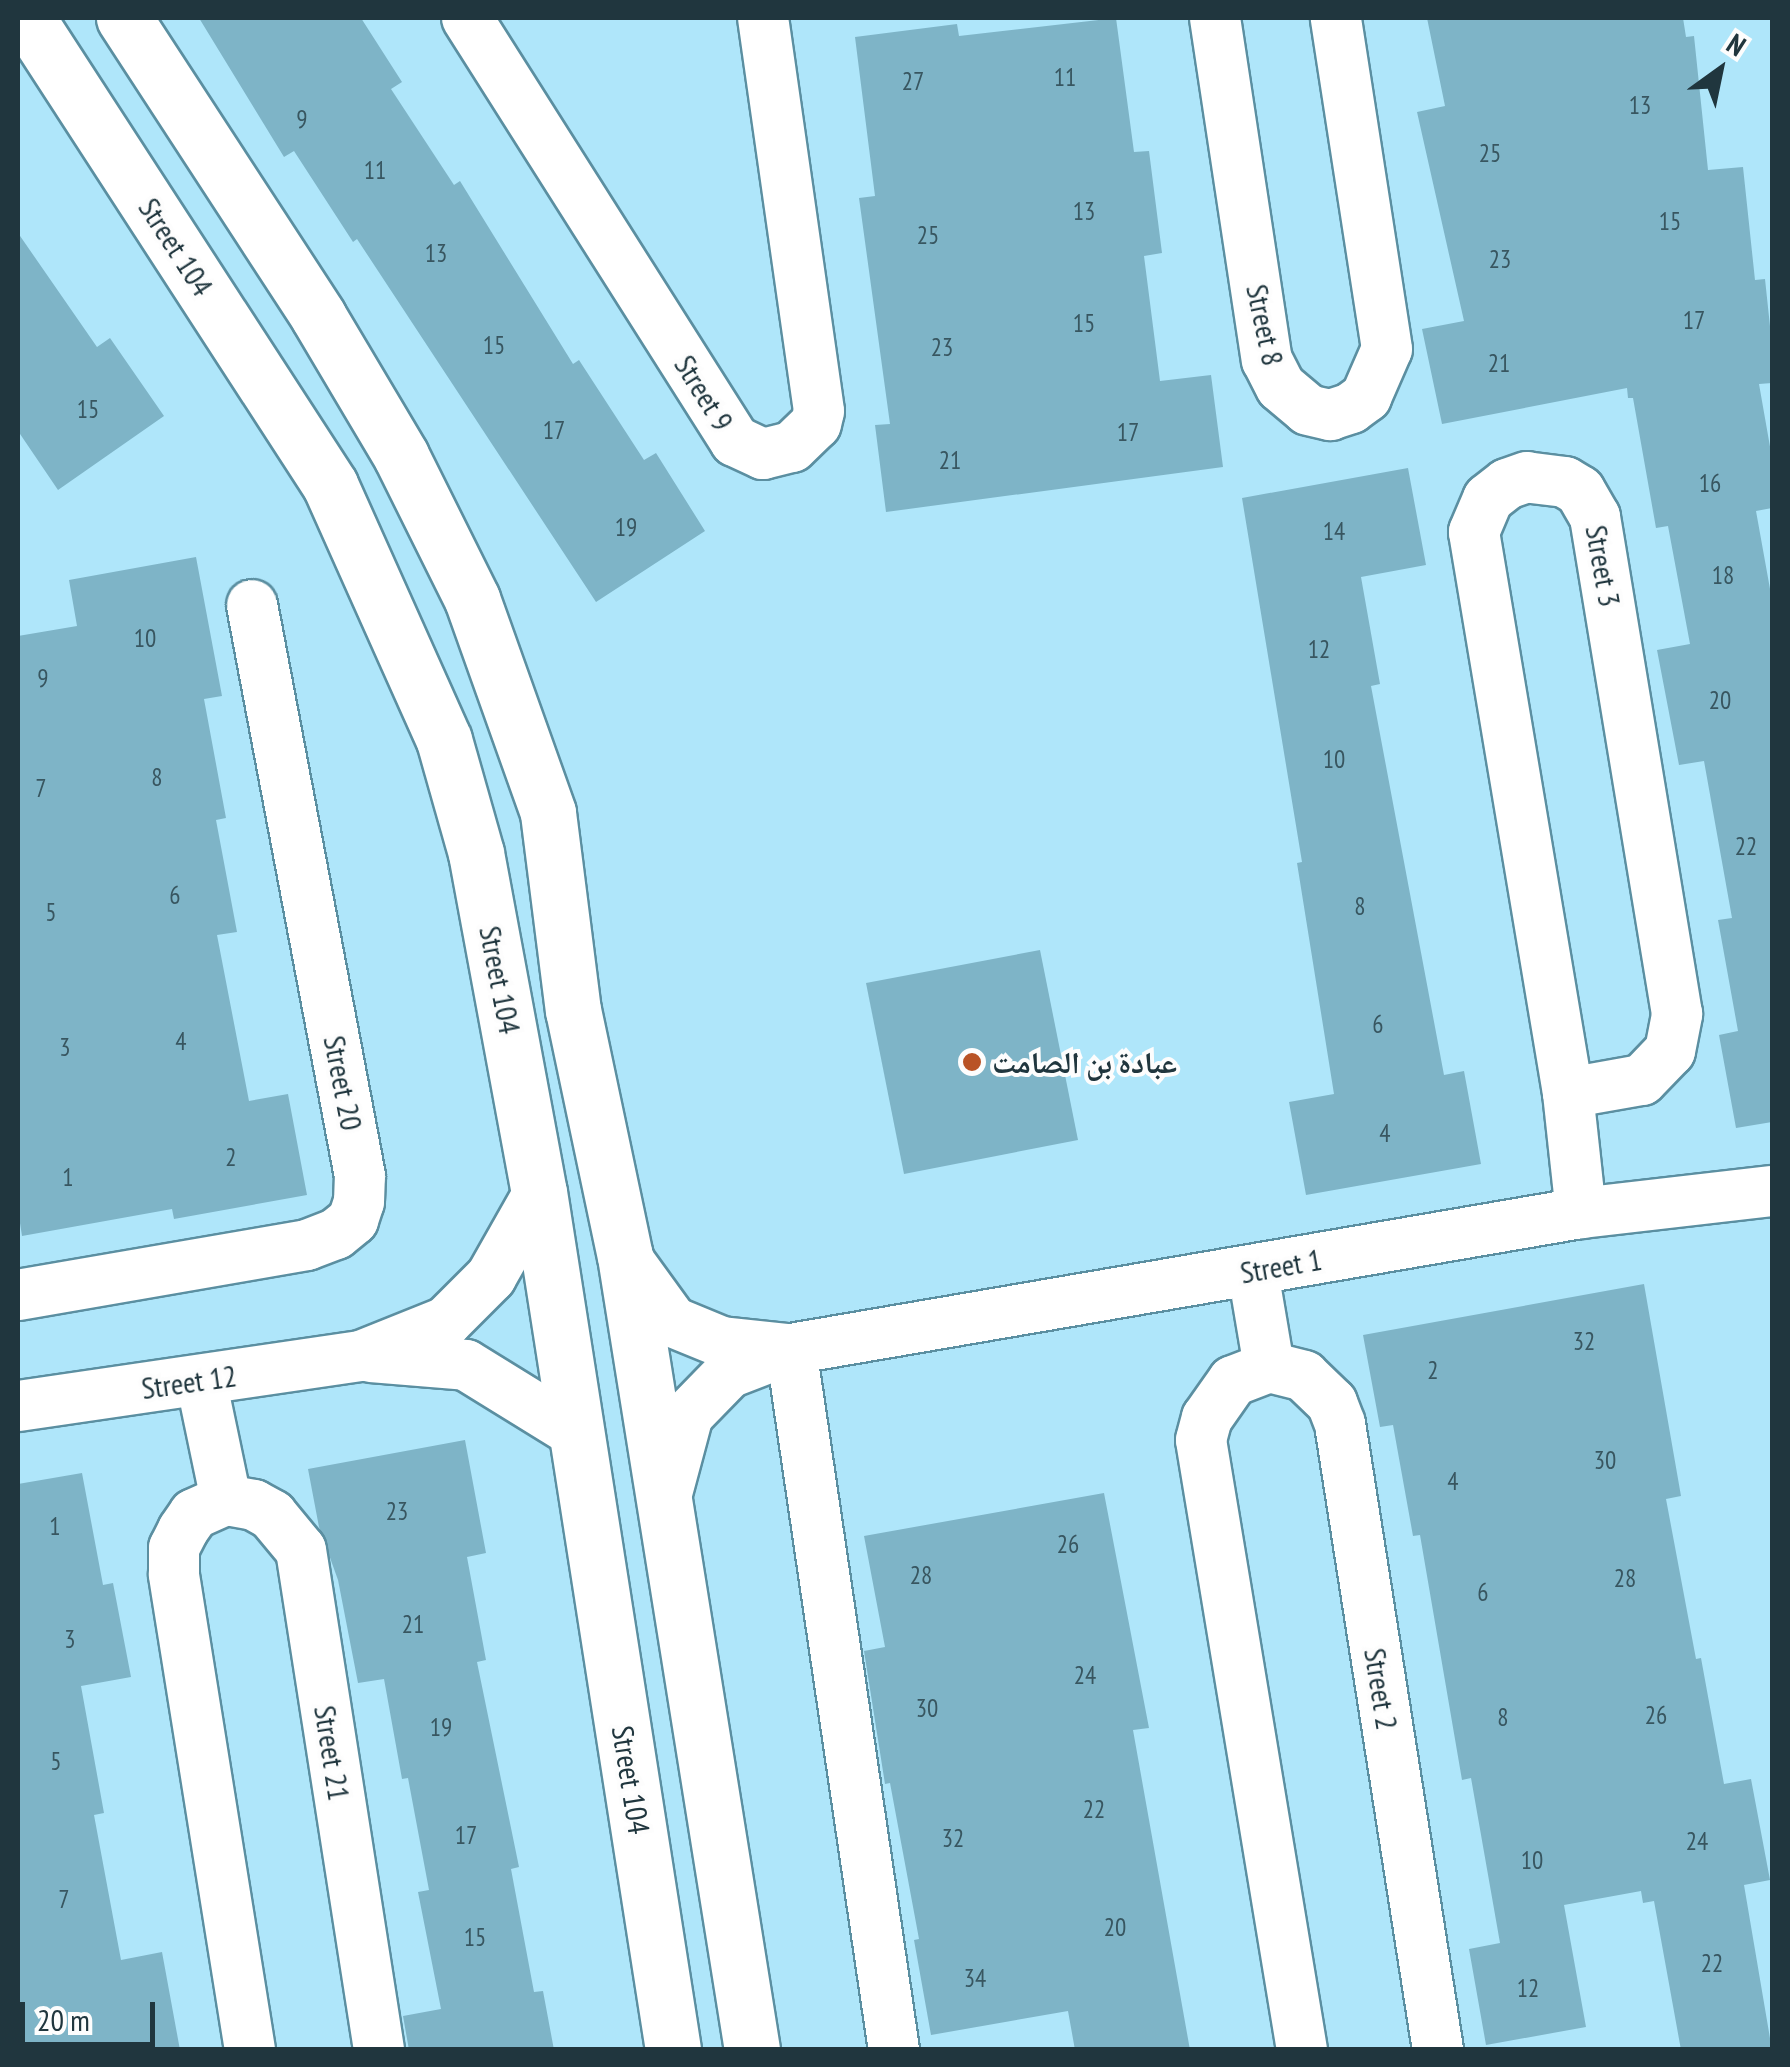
<!DOCTYPE html>
<meta charset="utf-8">
<style>
body{margin:0}
#map{position:relative;width:1790px;height:2067px;overflow:hidden;background:#afe6fa;font-family:"PT Sans Narrow","Noto Naskh Arabic",sans-serif}
div>[style]{position:absolute}
.building>*{inset:0;background:#7eb4c7}
.roads{filter:drop-shadow(2px 0 #5b8fa1) drop-shadow(-2px 0 #5b8fa1) drop-shadow(0 2px #5b8fa1) drop-shadow(0 -2px #5b8fa1)}
.street>*{height:50px;margin:-25px;padding:0 25px;transform-origin:25px;border-radius:25px;background:#fff}
.secondary>*{height:55px;margin:-27.5px;padding:0 27.5px;transform-origin:27.5px;border-radius:27.5px;background:#fff}
.dots>*{width:28px;height:28px;translate:-50% -50%;box-sizing:border-box;border:5px solid #fdfdfd;border-radius:50%}
span{translate:-50% -50%;white-space:nowrap;text-align:center;line-height:1.15;-webkit-text-stroke:8px #fdfdfd;paint-order:stroke}
.number-label{font-size:25px;color:#385660}
.number-label span{-webkit-text-stroke-width:0}
.street-label{font-size:30px;color:#20363e}
.poi-label{font-size:30px;color:#20363e;font-weight:700}
.left{translate:0 -50%;text-align:left}
.frame{position:absolute;inset:0;border:20px solid #20363e;pointer-events:none}
.north{position:absolute;left:1670px;top:20px;width:100px;height:100px;-webkit-text-stroke:8px #fdfdfd;paint-order:stroke;rotate:33deg;font-size:28px;font-weight:700;line-height:40px;text-align:center;color:#20363e}
.north::after{content:'';display:block;margin:auto;width:35px;height:45px;background:#20363e;clip-path:polygon(50% 0,100% 100%,50% 72%,0 100%)}
.scale{position:absolute;left:20px;top:2002px;width:135px;height:45px;box-sizing:border-box;border:5px solid #20363e;border-top:0;padding-left:12px;font-size:30px;line-height:35px;white-space:nowrap;color:#20363e;-webkit-text-stroke:8px #fdfdfd;paint-order:stroke}
</style>
<div id="map">
<div class="building">
<i style="clip-path:polygon(199px 18px,361px 18px,402px 82px,391px 89px,454px 185px,460px 181px,573px 364px,579px 360px,644px 460px,656px 453px,705px 531px,596px 602px,357px 239px,353px 242px,294px 151px,284px 157px)"></i>
<i style="clip-path:polygon(1116px 18px,1134px 152px,1149px 151px,1162px 253px,1144px 256px,1160px 381px,1211px 375px,1223px 467px,886px 512px,875px 425px,890px 424px,859px 198px,875px 196px,855px 37px,957px 24px,959px 36px)"></i>
<i style="clip-path:polygon(1427px 18px,1683px 18px,1686px 37px,1694px 36px,1708px 170px,1743px 167px,1755px 280px,1765px 279px,1772px 345px,1772px 383px,1759px 384px,1772px 458px,1772px 508px,1756px 511px,1772px 600px,1772px 1122px,1736px 1128px,1719px 1035px,1738px 1031px,1718px 920px,1732px 918px,1704px 761px,1679px 765px,1657px 650px,1690px 644px,1668px 526px,1656px 528px,1633px 398px,1628px 398px,1627px 388px,1442px 424px,1422px 329px,1464px 321px,1417px 112px,1445px 106px)"></i>
<i style="clip-path:polygon(18px 233px,97px 347px,110px 338px,164px 416px,58px 490px,18px 431px)"></i>
<i style="clip-path:polygon(1408px 468px,1426px 565px,1361px 577px,1380px 684px,1371px 686px,1444px 1075px,1464px 1071px,1481px 1164px,1306px 1195px,1289px 1102px,1334px 1094px,1297px 863px,1302px 862px,1242px 498px)"></i>
<i style="clip-path:polygon(196px 557px,222px 696px,204px 699px,226px 818px,216px 820px,237px 932px,217px 935px,249px 1101px,288px 1094px,307px 1195px,174px 1219px,172px 1209px,22px 1236px,18px 1210px,18px 636px,77px 626px,69px 580px)"></i>
<i style="clip-path:polygon(1040px 950px,1078px 1140px,904px 1174px,866px 983px)"></i>
<i style="clip-path:polygon(1644px 1284px,1681px 1496px,1666px 1499px,1696px 1659px,1701px 1658px,1724px 1784px,1751px 1779px,1770px 1880px,1744px 1885px,1772px 2050px,1681px 2050px,1654px 1901px,1643px 1903px,1641px 1891px,1564px 1905px,1586px 2027px,1486px 2045px,1469px 1949px,1500px 1943px,1471px 1778px,1462px 1780px,1420px 1535px,1413px 1536px,1393px 1425px,1380px 1427px,1363px 1335px)"></i>
<i style="clip-path:polygon(465px 1440px,486px 1553px,467px 1557px,486px 1660px,477px 1662px,519px 1867px,511px 1869px,534px 1992px,543px 1991px,554px 2050px,409px 2050px,403px 2016px,441px 2009px,418px 1892px,429px 1890px,408px 1778px,402px 1779px,384px 1679px,358px 1683px,338px 1580px,319px 1527px,308px 1469px)"></i>
<i style="clip-path:polygon(82px 1473px,103px 1585px,113px 1583px,131px 1677px,81px 1686px,104px 1813px,94px 1815px,121px 1960px,162px 1952px,180px 2050px,18px 2050px,18px 1484px)"></i>
<i style="clip-path:polygon(1104px 1493px,1149px 1728px,1133px 1730px,1190px 2050px,1075px 2050px,1068px 2011px,931px 2035px,914px 1940px,919px 1939px,890px 1783px,885px 1784px,864px 1651px,885px 1647px,864px 1536px)"></i>
</div>
<div class="roads">
<div class="street">
<i style="left:467px;top:18px;width:501px;rotate:57.64deg"></i>
<i style="left:735px;top:441px;width:31px;rotate:25deg"></i>
<i style="left:763px;top:454px;width:30px;rotate:-14deg"></i>
<i style="left:792px;top:447px;width:33px;rotate:-44deg"></i>
<i style="left:816px;top:424px;width:13px;rotate:-77deg"></i>
<i style="left:819px;top:411px;width:397px;rotate:-98.1deg"></i>
<i style="left:1215px;top:18px;width:346px;rotate:81.4deg"></i>
<i style="left:1267px;top:360px;width:30px;rotate:63deg"></i>
<i style="left:1281px;top:387px;width:35px;rotate:40deg"></i>
<i style="left:1308px;top:410px;width:23px;rotate:13deg"></i>
<i style="left:1330px;top:415px;width:22px;rotate:-18deg"></i>
<i style="left:1351px;top:408px;width:19px;rotate:-36deg"></i>
<i style="left:1366px;top:397px;width:52px;rotate:-66.4deg"></i>
<i style="left:1387px;top:349px;width:335px;rotate:-98.8deg"></i>
<i style="left:1568px;top:1093px;width:75px;rotate:-10deg"></i>
<i style="left:1642px;top:1080px;width:40px;rotate:-46deg"></i>
<i style="left:1670px;top:1051px;width:38px;rotate:-79deg"></i>
<i style="left:1677px;top:1014px;width:504px;rotate:-99.37deg"></i>
<i style="left:1595px;top:517px;width:30px;rotate:-120deg"></i>
<i style="left:1580px;top:491px;width:17px;rotate:-149deg"></i>
<i style="left:1565px;top:482px;width:38px;rotate:-173deg"></i>
<i style="left:1527px;top:477px;width:21px;rotate:161deg"></i>
<i style="left:1507px;top:484px;width:24px;rotate:142deg"></i>
<i style="left:1488px;top:499px;width:36px;rotate:113deg"></i>
<i style="left:1474px;top:532px;width:569px;rotate:80.49deg"></i>
<i style="left:1568px;top:1093px;width:121px;rotate:83.8deg"></i>
<i style="left:625px;top:1256px;width:82px;rotate:54deg"></i>
<i style="left:673px;top:1322px;width:53px;rotate:22.2deg"></i>
<i style="left:722px;top:1342px;width:64px;rotate:6.2deg"></i>
<i style="left:1253px;top:1272px;width:96px;rotate:80.4deg"></i>
<i style="left:18px;top:1295px;width:293px;rotate:-9.8deg"></i>
<i style="left:307px;top:1245px;width:31px;rotate:-21deg"></i>
<i style="left:336px;top:1234px;width:22px;rotate:-39deg"></i>
<i style="left:353px;top:1220px;width:19px;rotate:-72deg"></i>
<i style="left:359px;top:1202px;width:26px;rotate:-88deg"></i>
<i style="left:360px;top:1176px;width:581px;rotate:-100.71deg"></i>
<i style="left:791px;top:1349px;width:709px;rotate:81.64deg"></i>
<i style="left:371px;top:1357px;width:95px;rotate:4.8deg"></i>
<i style="left:466px;top:1365px;width:129px;rotate:31.7deg"></i>
<i style="left:201px;top:1380px;width:123px;rotate:78.2deg"></i>
<i style="left:18px;top:1406px;width:347px;rotate:-8.3deg"></i>
<i style="left:361px;top:1356px;width:92px;rotate:-21.8deg"></i>
<i style="left:446px;top:1322px;width:64px;rotate:-45deg"></i>
<i style="left:491px;top:1277px;width:98px;rotate:-60.5deg"></i>
<i style="left:666px;top:1497px;width:85px;rotate:-75deg"></i>
<i style="left:688px;top:1415px;width:59px;rotate:-45.7deg"></i>
<i style="left:729px;top:1373px;width:66px;rotate:-21.2deg"></i>
<i style="left:791px;top:1349px;width:802px;rotate:-9.77deg"></i>
<i style="left:1581px;top:1213px;width:192px;rotate:-6.6deg"></i>
<i style="left:250px;top:2050px;width:482px;rotate:-99.1deg"></i>
<i style="left:174px;top:1574px;width:26px;rotate:-90deg"></i>
<i style="left:174px;top:1548px;width:20px;rotate:-63deg"></i>
<i style="left:183px;top:1530px;width:19px;rotate:-55deg"></i>
<i style="left:194px;top:1514px;width:35px;rotate:-24deg"></i>
<i style="left:226px;top:1500px;width:28px;rotate:10deg"></i>
<i style="left:254px;top:1505px;width:21px;rotate:29deg"></i>
<i style="left:272px;top:1515px;width:45px;rotate:50.4deg"></i>
<i style="left:301px;top:1550px;width:506px;rotate:81.13deg"></i>
<i style="left:1302px;top:2050px;width:618px;rotate:-99.4deg"></i>
<i style="left:1201px;top:1440px;width:23px;rotate:-75deg"></i>
<i style="left:1207px;top:1418px;width:45px;rotate:-54.9deg"></i>
<i style="left:1233px;top:1381px;width:39px;rotate:-21deg"></i>
<i style="left:1269px;top:1367px;width:36px;rotate:14deg"></i>
<i style="left:1304px;top:1376px;width:39px;rotate:44deg"></i>
<i style="left:1332px;top:1403px;width:22px;rotate:69deg"></i>
<i style="left:1340px;top:1424px;width:634px;rotate:81.1deg"></i>
</div>
<div class="secondary">
<i style="left:27px;top:18px;width:557px;rotate:57.02deg"></i>
<i style="left:330px;top:485px;width:279px;rotate:65.9deg"></i>
<i style="left:444px;top:740px;width:117px;rotate:74.2deg"></i>
<i style="left:476px;top:853px;width:345px;rotate:79.5deg"></i>
<i style="left:539px;top:1192px;width:868px;rotate:81.12deg"></i>
<i style="left:124px;top:18px;width:356px;rotate:56.9deg"></i>
<i style="left:318px;top:316px;width:163px;rotate:59.3deg"></i>
<i style="left:401px;top:456px;width:160px;rotate:63.6deg"></i>
<i style="left:472px;top:599px;width:227px;rotate:70.4deg"></i>
<i style="left:548px;top:813px;width:199px;rotate:82.8deg"></i>
<i style="left:573px;top:1010px;width:251px;rotate:78.1deg"></i>
<i style="left:625px;top:1256px;width:804px;rotate:80.91deg"></i>
</div>
</div>
<div class="dots">
<i style="left:972px;top:1062px;background:#b95326"></i>
</div>
<div class="number-label">
<span style="left:1065px;top:77px">11</span>
<span style="left:913px;top:81px">27</span>
<span style="left:1640px;top:105px">13</span>
<span style="left:302px;top:119px">9</span>
<span style="left:1490px;top:153px">25</span>
<span style="left:375px;top:170px">11</span>
<span style="left:1084px;top:211px">13</span>
<span style="left:1670px;top:221px">15</span>
<span style="left:928px;top:235px">25</span>
<span style="left:436px;top:253px">13</span>
<span style="left:1500px;top:259px">23</span>
<span style="left:1694px;top:320px">17</span>
<span style="left:1084px;top:323px">15</span>
<span style="left:494px;top:345px">15</span>
<span style="left:942px;top:347px">23</span>
<span style="left:1499px;top:363px">21</span>
<span style="left:88px;top:409px">15</span>
<span style="left:554px;top:430px">17</span>
<span style="left:1128px;top:432px">17</span>
<span style="left:950px;top:460px">21</span>
<span style="left:1710px;top:483px">16</span>
<span style="left:626px;top:527px">19</span>
<span style="left:1334px;top:531px">14</span>
<span style="left:1723px;top:575px">18</span>
<span style="left:145px;top:638px">10</span>
<span style="left:1319px;top:649px">12</span>
<span style="left:43px;top:678px">9</span>
<span style="left:1720px;top:700px">20</span>
<span style="left:1334px;top:759px">10</span>
<span style="left:157px;top:777px">8</span>
<span style="left:41px;top:788px">7</span>
<span style="left:1746px;top:846px">22</span>
<span style="left:175px;top:895px">6</span>
<span style="left:1360px;top:906px">8</span>
<span style="left:51px;top:912px">5</span>
<span style="left:1378px;top:1024px">6</span>
<span style="left:181px;top:1041px">4</span>
<span style="left:65px;top:1047px">3</span>
<span style="left:1385px;top:1133px">4</span>
<span style="left:231px;top:1157px">2</span>
<span style="left:68px;top:1177px">1</span>
<span style="left:1584px;top:1341px">32</span>
<span style="left:1433px;top:1370px">2</span>
<span style="left:1605px;top:1460px">30</span>
<span style="left:1453px;top:1481px">4</span>
<span style="left:397px;top:1511px">23</span>
<span style="left:55px;top:1526px">1</span>
<span style="left:1068px;top:1544px">26</span>
<span style="left:921px;top:1575px">28</span>
<span style="left:1625px;top:1578px">28</span>
<span style="left:1483px;top:1592px">6</span>
<span style="left:413px;top:1624px">21</span>
<span style="left:70px;top:1639px">3</span>
<span style="left:1085px;top:1675px">24</span>
<span style="left:927px;top:1708px">30</span>
<span style="left:1656px;top:1715px">26</span>
<span style="left:1503px;top:1717px">8</span>
<span style="left:441px;top:1727px">19</span>
<span style="left:56px;top:1761px">5</span>
<span style="left:1094px;top:1809px">22</span>
<span style="left:466px;top:1835px">17</span>
<span style="left:953px;top:1838px">32</span>
<span style="left:1697px;top:1841px">24</span>
<span style="left:1532px;top:1860px">10</span>
<span style="left:64px;top:1899px">7</span>
<span style="left:1115px;top:1927px">20</span>
<span style="left:475px;top:1937px">15</span>
<span style="left:1712px;top:1963px">22</span>
<span style="left:975px;top:1978px">34</span>
<span style="left:1528px;top:1988px">12</span>
</div>
<div class="street-label">
<span style="left:176px;top:247px;rotate:57deg">Street 104</span>
<span style="left:1265px;top:325px;rotate:78deg">Street 8</span>
<span style="left:704px;top:393px;rotate:58deg">Street 9</span>
<span style="left:1603px;top:566px;rotate:80deg">Street 3</span>
<span style="left:500px;top:980px;rotate:79deg">Street 104</span>
<span style="left:343px;top:1083px;rotate:79deg">Street 20</span>
<span style="left:1281px;top:1266px;rotate:-10deg">Street 1</span>
<span style="left:189px;top:1382px;rotate:-8deg">Street 12</span>
<span style="left:1381px;top:1689px;rotate:81deg">Street 2</span>
<span style="left:332px;top:1753px;rotate:81deg">Street 21</span>
<span style="left:631px;top:1780px;rotate:81deg">Street 104</span>
</div>
<div class="poi-label">
<span class="left" style="left:992px;top:1062px">عبادة بن الصامت</span>
</div>
<div class="frame"></div>
<div class="north">N</div>
<div class="scale">20 m</div>
</div>
